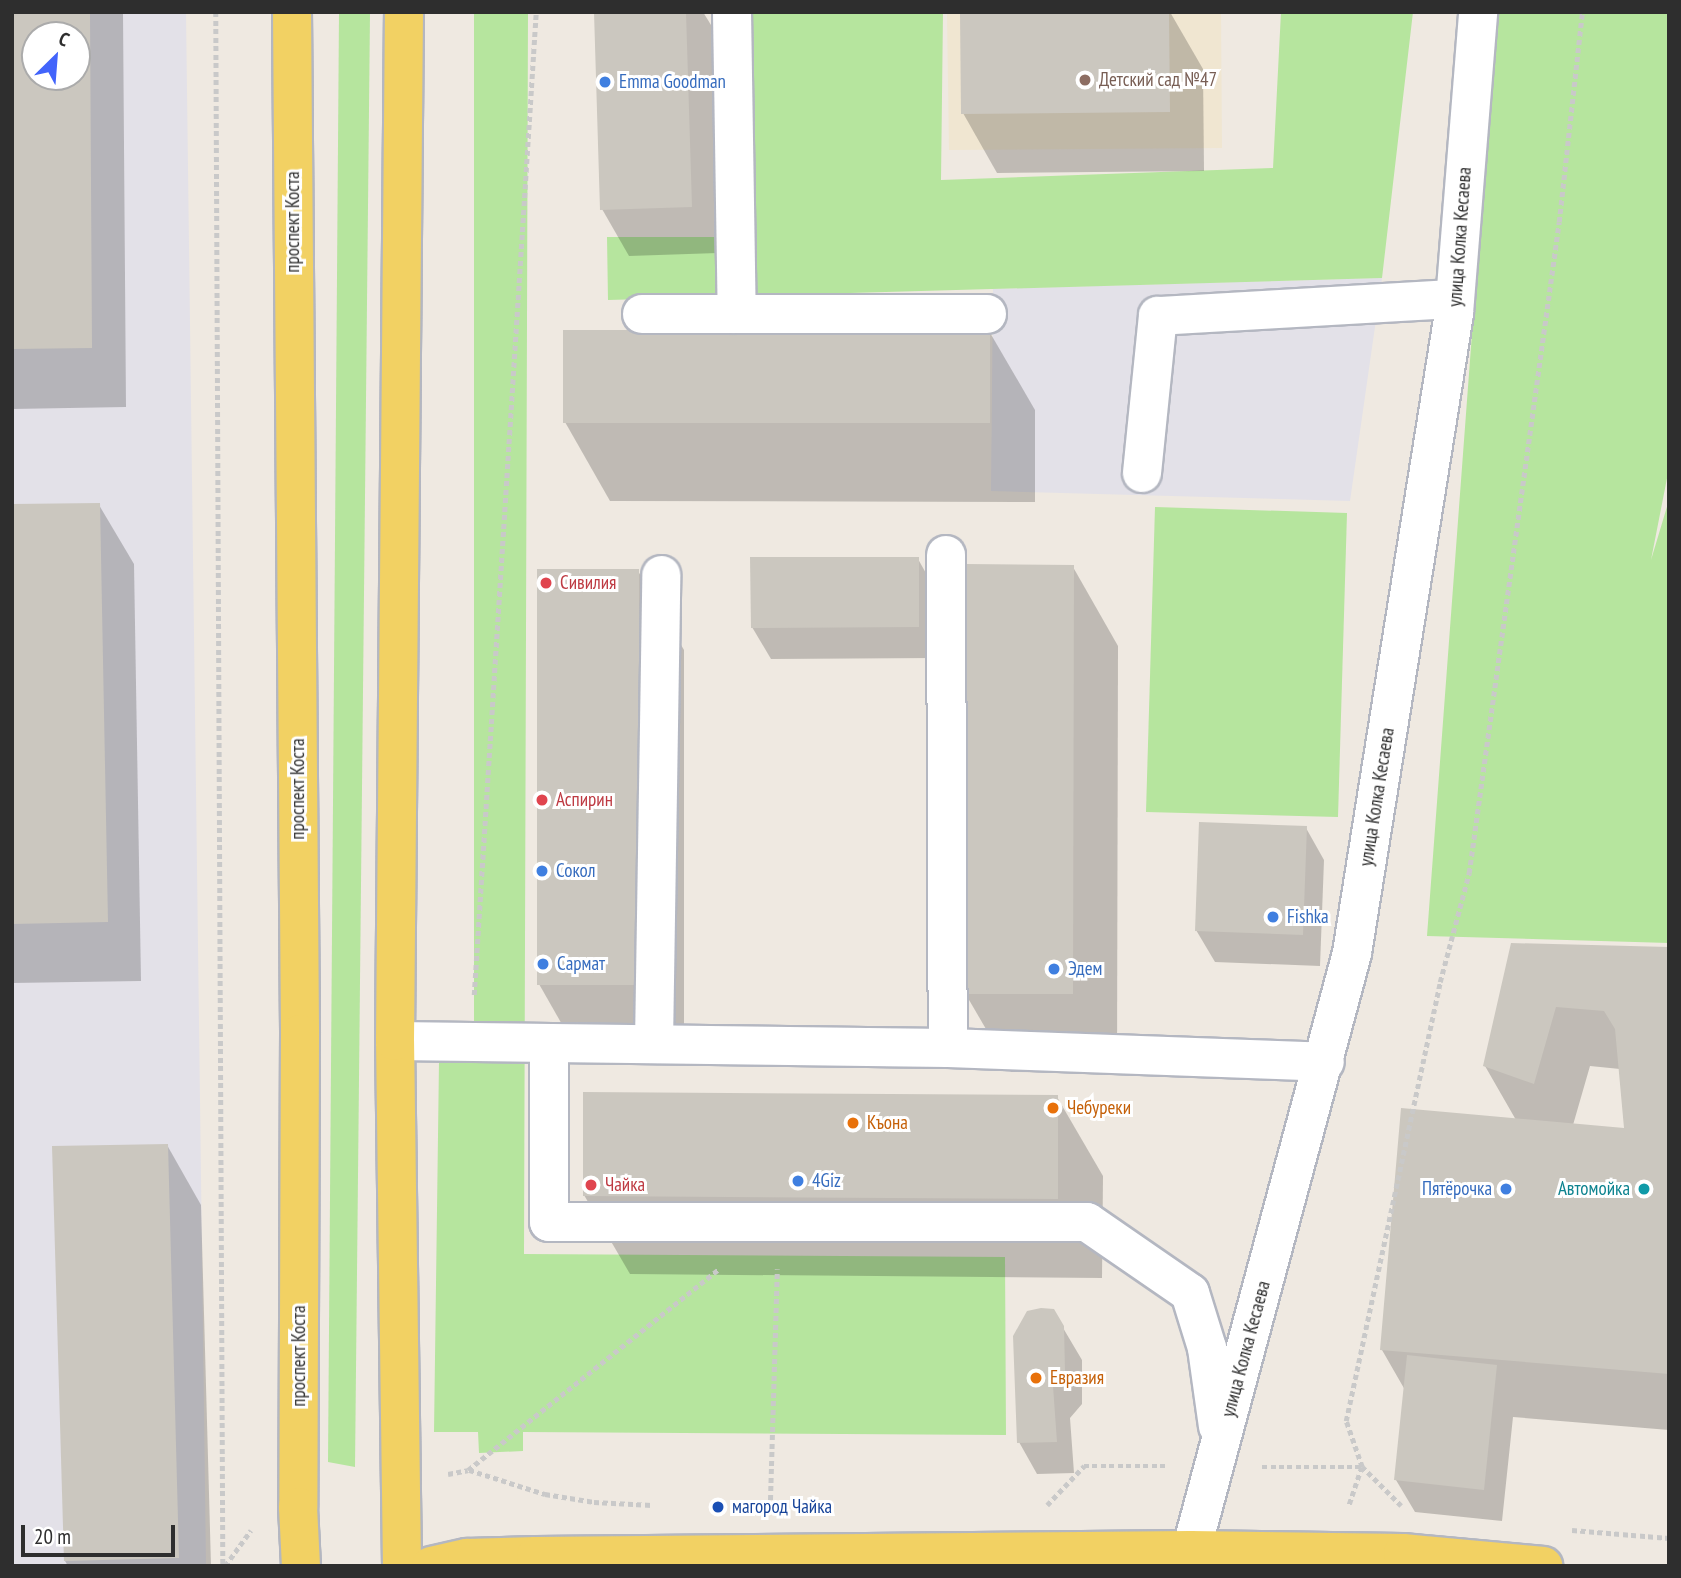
<!DOCTYPE html>
<meta charset="utf-8">
<style>
body{margin:0}
#map{position:relative;width:1681px;height:1578px;overflow:hidden;background:#efe9e1;font-family:"PT Sans Narrow",sans-serif}
div>[style]{position:absolute}
.industrial>*{inset:0;background:#e3e1e8}
.education>*{inset:0;background:#f0e6d1}
.green>*{inset:0;background:#b6e59e}
.shadow>*{inset:0;background:#0003}
.building>*{inset:0;background:#cbc7bf}
.path>*{height:4.5px;margin-top:-2.25px;transform-origin:0;background:repeating-linear-gradient(90deg,#c9c9c9 0 5px,transparent 0 8.5px)}
.roads{filter:drop-shadow(2px 0 #b4b7c1) drop-shadow(-2px 0 #b4b7c1) drop-shadow(0 2px #b4b7c1) drop-shadow(0 -2px #b4b7c1)}
.minor>*{height:38px;margin:-19px;padding:0 19px;transform-origin:19px;border-radius:19px;background:#fff}
.major>*{height:38px;margin:-19px;padding:0 19px;transform-origin:19px;border-radius:19px;background:#f2d163}
.dots>*{width:19px;height:19px;translate:-50% -50%;box-sizing:border-box;border:4px solid #fff;border-radius:50%}
span{translate:-50% -50%;white-space:nowrap;text-align:center;line-height:1.15;-webkit-text-stroke:6px #fff;paint-order:stroke}
.education-label{font-size:19px;color:#785e54}
.left{translate:0 -50%;text-align:left}
.shop-label{font-size:19px;color:#366cbe}
.right{translate:-100% -50%;text-align:right}
.street-label{font-size:19px;color:#2e2e2e}
.health-label{font-size:19px;color:#be3a42}
.food-label{font-size:19px;color:#c56008}
.culture-label{font-size:19px;color:#0d838f}
.transit-label{font-size:19px;color:#164399}
.frame{position:absolute;inset:0;border:14px solid #2e2e2e;pointer-events:none}
.north{position:absolute;left:21px;top:21px;width:70px;height:70px;box-sizing:border-box;background:#fff;border:2px solid #ababab;border-radius:50%;rotate:25deg;font-size:19px;font-weight:700;line-height:28px;text-align:center;color:#2e2e2e}
.north::after{content:'';display:block;margin:auto;width:24px;height:32px;background:#4264fb;clip-path:polygon(50% 0,100% 100%,50% 72%,0 100%)}
.scale{position:absolute;left:21px;top:1525px;width:154px;height:32px;box-sizing:border-box;border:4px solid #2e2e2e;border-top:0;padding-left:9px;font-size:21px;line-height:24px;white-space:nowrap;color:#2e2e2e;-webkit-text-stroke:5px #fff;paint-order:stroke}
</style>
<div id="map">
<div class="industrial">
<i style="clip-path:polygon(evenodd,12px 12px,186px 12px,206px 1566px,12px 1566px,12px 12px,35px 35px,77px 35px,77px 77px,35px 77px,35px 35px)"></i>
<i style="clip-path:polygon(1382px 278px,1350px 501px,991px 491px,993px 289px)"></i>
</div>
<div class="education">
<i style="clip-path:polygon(947px 12px,1221px 12px,1222px 148px,949px 150px)"></i>
</div>
<div class="green">
<i style="clip-path:polygon(339px 12px,370px 12px,355px 1467px,328px 1462px)"></i>
<i style="clip-path:polygon(474px 12px,528px 12px,524px 1254px,1005px 1257px,1006px 1435px,523px 1432px,523px 1451px,479px 1453px,478px 1432px,434px 1432px,439px 1061px,474px 1061px)"></i>
<i style="clip-path:polygon(753px 12px,943px 12px,941px 180px,1273px 168px,1281px 12px,1413px 12px,1382px 278px,608px 300px,607px 237px,743px 237px)"></i>
<i style="clip-path:polygon(1496px 12px,1669px 12px,1669px 468px,1651px 560px,1669px 500px,1669px 943px,1427px 936px)"></i>
<i style="clip-path:polygon(1155px 507px,1347px 513px,1338px 817px,1146px 812px)"></i>
</div>
<div class="shadow">
<i style="clip-path:polygon(evenodd,12px 12px,123px 12px,126px 407px,12px 409px,12px 12px,35px 35px,77px 35px,77px 77px,35px 77px,35px 35px)"></i>
<i style="clip-path:polygon(596px 12px,703px 12px,711px 25px,718px 253px,629px 256px,602px 209px)"></i>
<i style="clip-path:polygon(1055px 12px,1170px 12px,1203px 69px,1204px 171px,997px 173px,963px 113px)"></i>
<i style="clip-path:polygon(989px 331px,1035px 410px,1035px 502px,610px 501px,565px 422px)"></i>
<i style="clip-path:polygon(99px 505px,134px 564px,141px 981px,12px 983px,12px 506px)"></i>
<i style="clip-path:polygon(918px 559px,936px 591px,936px 658px,771px 659px,752px 627px)"></i>
<i style="clip-path:polygon(1073px 567px,1118px 646px,1117px 1073px,1011px 1072px,965px 993px)"></i>
<i style="clip-path:polygon(638px 571px,684px 650px,684px 1064px,584px 1063px,539px 984px)"></i>
<i style="clip-path:polygon(1306px 828px,1324px 860px,1320px 966px,1215px 962px,1196px 930px)"></i>
<i style="clip-path:polygon(evenodd,1513px 945px,1669px 949px,1669px 1430px,1513px 1417px,1502px 1521px,1415px 1512px,1396px 1480px,1405px 1390px,1382px 1350px,1516px 1120px,1485px 1066px,1513px 945px,1590px 1066px,1620px 1069px,1626px 1130px,1573px 1125px,1590px 1066px)"></i>
<i style="clip-path:polygon(1057px 1097px,1103px 1176px,1102px 1278px,630px 1274px,584px 1195px)"></i>
<i style="clip-path:polygon(167px 1145px,201px 1205px,211px 1566px,68px 1566px,65px 1561px)"></i>
<i style="clip-path:polygon(1053px 1311px,1082px 1360px,1082px 1404px,1070px 1418px,1074px 1473px,1037px 1474px,1019px 1442px)"></i>
</div>
<div class="building">
<i style="clip-path:polygon(evenodd,12px 12px,90px 12px,92px 348px,12px 349px,12px 12px,35px 35px,77px 35px,77px 77px,35px 77px,35px 35px)"></i>
<i style="clip-path:polygon(594px 12px,686px 12px,692px 207px,600px 210px)"></i>
<i style="clip-path:polygon(1169px 12px,1170px 112px,961px 114px,960px 14px)"></i>
<i style="clip-path:polygon(563px 330px,990px 330px,990px 423px,563px 423px)"></i>
<i style="clip-path:polygon(100px 503px,108px 922px,12px 924px,12px 504px)"></i>
<i style="clip-path:polygon(750px 557px,919px 557px,919px 627px,751px 628px)"></i>
<i style="clip-path:polygon(965px 564px,1074px 565px,1073px 994px,964px 994px)"></i>
<i style="clip-path:polygon(537px 569px,639px 569px,639px 985px,537px 985px)"></i>
<i style="clip-path:polygon(1199px 822px,1307px 826px,1303px 935px,1195px 931px)"></i>
<i style="clip-path:polygon(1511px 943px,1669px 947px,1669px 1374px,1380px 1350px,1401px 1108px,1624px 1128px,1615px 1029px,1604px 1011px,1556px 1007px,1534px 1084px,1483px 1066px)"></i>
<i style="clip-path:polygon(583px 1092px,1058px 1095px,1058px 1199px,583px 1196px)"></i>
<i style="clip-path:polygon(168px 1144px,179px 1558px,64px 1561px,52px 1146px)"></i>
<i style="clip-path:polygon(1041px 1308px,1054px 1309px,1064px 1326px,1065px 1371px,1053px 1386px,1057px 1442px,1017px 1443px,1013px 1336px,1027px 1311px)"></i>
<i style="clip-path:polygon(1407px 1355px,1497px 1365px,1484px 1490px,1394px 1480px)"></i>
</div>
<div class="path">
<i style="left:216px;top:12px;width:1553px;rotate:89.74deg"></i>
<i style="left:474px;top:995px;width:985px;rotate:-86.39deg"></i>
<i style="left:1262px;top:1467px;width:100px"></i>
<i style="left:1362px;top:1467px;width:41px;rotate:108.4deg"></i>
<i style="left:469px;top:1470px;width:80px;rotate:17.5deg"></i>
<i style="left:545px;top:1494px;width:50px;rotate:9.3deg"></i>
<i style="left:594px;top:1502px;width:58px;rotate:3deg"></i>
<i style="left:448px;top:1474px;width:20px;rotate:-11deg"></i>
<i style="left:468px;top:1470px;width:320px;rotate:-38.7deg"></i>
<i style="left:1047px;top:1505px;width:54px;rotate:-46.5deg"></i>
<i style="left:1084px;top:1466px;width:81px"></i>
<i style="left:1401px;top:1506px;width:55px;rotate:-135deg"></i>
<i style="left:1362px;top:1467px;width:49px;rotate:-109.2deg"></i>
<i style="left:1346px;top:1421px;width:449px;rotate:-77.9deg"></i>
<i style="left:1440px;top:982px;width:113px;rotate:-75.1deg"></i>
<i style="left:1469px;top:873px;width:657px;rotate:-82.13deg"></i>
<i style="left:1559px;top:222px;width:211px;rotate:-83.7deg"></i>
<i style="left:770px;top:1508px;width:239px;rotate:-88.3deg"></i>
<i style="left:1572px;top:1530px;width:97px;rotate:4.7deg"></i>
<i style="left:225px;top:1566px;width:44px;rotate:-54.2deg"></i>
</div>
<div class="roads">
<div class="minor">
<i style="left:732px;top:12px;width:302px;rotate:89.1deg"></i>
<i style="left:642px;top:314px;width:345px"></i>
<i style="left:1142px;top:473px;width:158px;rotate:-84.2deg"></i>
<i style="left:1158px;top:316px;width:297px;rotate:-3.3deg"></i>
<i style="left:946px;top:555px;width:493px;rotate:89.8deg"></i>
<i style="left:948px;top:1048px;width:377px;rotate:2.1deg"></i>
<i style="left:395px;top:1041px;width:553px;rotate:0.73deg"></i>
<i style="left:549px;top:1043px;width:179px;rotate:90deg"></i>
<i style="left:549px;top:1222px;width:538px"></i>
<i style="left:1087px;top:1222px;width:125px;rotate:34.6deg"></i>
<i style="left:1190px;top:1293px;width:58px;rotate:72.8deg"></i>
<i style="left:1207px;top:1348px;width:79px;rotate:82deg"></i>
<i style="left:654px;top:1044px;width:469px;rotate:-89.1deg"></i>
<i style="left:1187px;top:1566px;width:635px;rotate:-74.93deg"></i>
<i style="left:1352px;top:953px;width:648px;rotate:-80.94deg"></i>
<i style="left:1454px;top:313px;width:302px;rotate:-85.4deg"></i>
</div>
<div class="major">
<i style="left:292px;top:12px;width:1022px;rotate:89.55deg"></i>
<i style="left:300px;top:1034px;width:473px;rotate:90.2deg"></i>
<i style="left:298px;top:1507px;width:59px;rotate:87.1deg"></i>
<i style="left:402px;top:1566px;width:525px;rotate:-90.76deg"></i>
<i style="left:395px;top:1041px;width:1029px;rotate:-89.5deg"></i>
<i style="left:431px;top:1566px;width:37px;rotate:-13deg"></i>
<i style="left:467px;top:1558px;width:69px;rotate:-1.7deg"></i>
<i style="left:536px;top:1556px;width:654px;rotate:-0.53deg"></i>
<i style="left:1190px;top:1550px;width:213px;rotate:0.8deg"></i>
<i style="left:1403px;top:1553px;width:141px;rotate:5.3deg"></i>
</div>
</div>
<div class="dots">
<i style="left:1085px;top:80px;background:#8d6e63"></i>
<i style="left:605px;top:82px;background:#3f7fe0"></i>
<i style="left:546px;top:583px;background:#e0444e"></i>
<i style="left:542px;top:800px;background:#e0444e"></i>
<i style="left:542px;top:871px;background:#3f7fe0"></i>
<i style="left:1273px;top:917px;background:#3f7fe0"></i>
<i style="left:543px;top:964px;background:#3f7fe0"></i>
<i style="left:1054px;top:969px;background:#3f7fe0"></i>
<i style="left:1053px;top:1108px;background:#e8710a"></i>
<i style="left:853px;top:1123px;background:#e8710a"></i>
<i style="left:798px;top:1181px;background:#3f7fe0"></i>
<i style="left:591px;top:1185px;background:#e0444e"></i>
<i style="left:1506px;top:1189px;background:#3f7fe0"></i>
<i style="left:1644px;top:1189px;background:#0f9aa8"></i>
<i style="left:1036px;top:1378px;background:#e8710a"></i>
<i style="left:718px;top:1507px;background:#1a4fb4"></i>
</div>
<div class="education-label">
<span class="left" style="left:1099px;top:80px">Детский сад №47</span>
</div>
<div class="shop-label">
<span class="left" style="left:619px;top:82px">Emma Goodman</span>
<span class="left" style="left:556px;top:871px">Сокол</span>
<span class="left" style="left:1287px;top:917px">Fishka</span>
<span class="left" style="left:557px;top:964px">Сармат</span>
<span class="left" style="left:1068px;top:969px">Эдем</span>
<span class="left" style="left:812px;top:1181px">4Giz</span>
<span class="right" style="left:1492px;top:1189px">Пятёрочка</span>
</div>
<div class="street-label">
<span style="left:293px;top:222px;rotate:-90deg">проспект Коста</span>
<span style="left:1460px;top:237px;rotate:-86deg">улица Колка Кесаева</span>
<span style="left:298px;top:789px;rotate:-90deg">проспект Коста</span>
<span style="left:1377px;top:797px;rotate:-81deg">улица Колка Кесаева</span>
<span style="left:1246px;top:1349px;rotate:-75deg">улица Колка Кесаева</span>
<span style="left:299px;top:1356px;rotate:-90deg">проспект Коста</span>
</div>
<div class="health-label">
<span class="left" style="left:560px;top:583px">Сивилия</span>
<span class="left" style="left:556px;top:800px">Аспирин</span>
<span class="left" style="left:605px;top:1185px">Чайка</span>
</div>
<div class="food-label">
<span class="left" style="left:1067px;top:1108px">Чебуреки</span>
<span class="left" style="left:867px;top:1123px">Къона</span>
<span class="left" style="left:1050px;top:1378px">Евразия</span>
</div>
<div class="culture-label">
<span class="right" style="left:1630px;top:1189px">Автомойка</span>
</div>
<div class="transit-label">
<span class="left" style="left:732px;top:1507px">магород Чайка</span>
</div>
<div class="frame"></div>
<div class="north">С</div>
<div class="scale">20 m</div>
</div>
